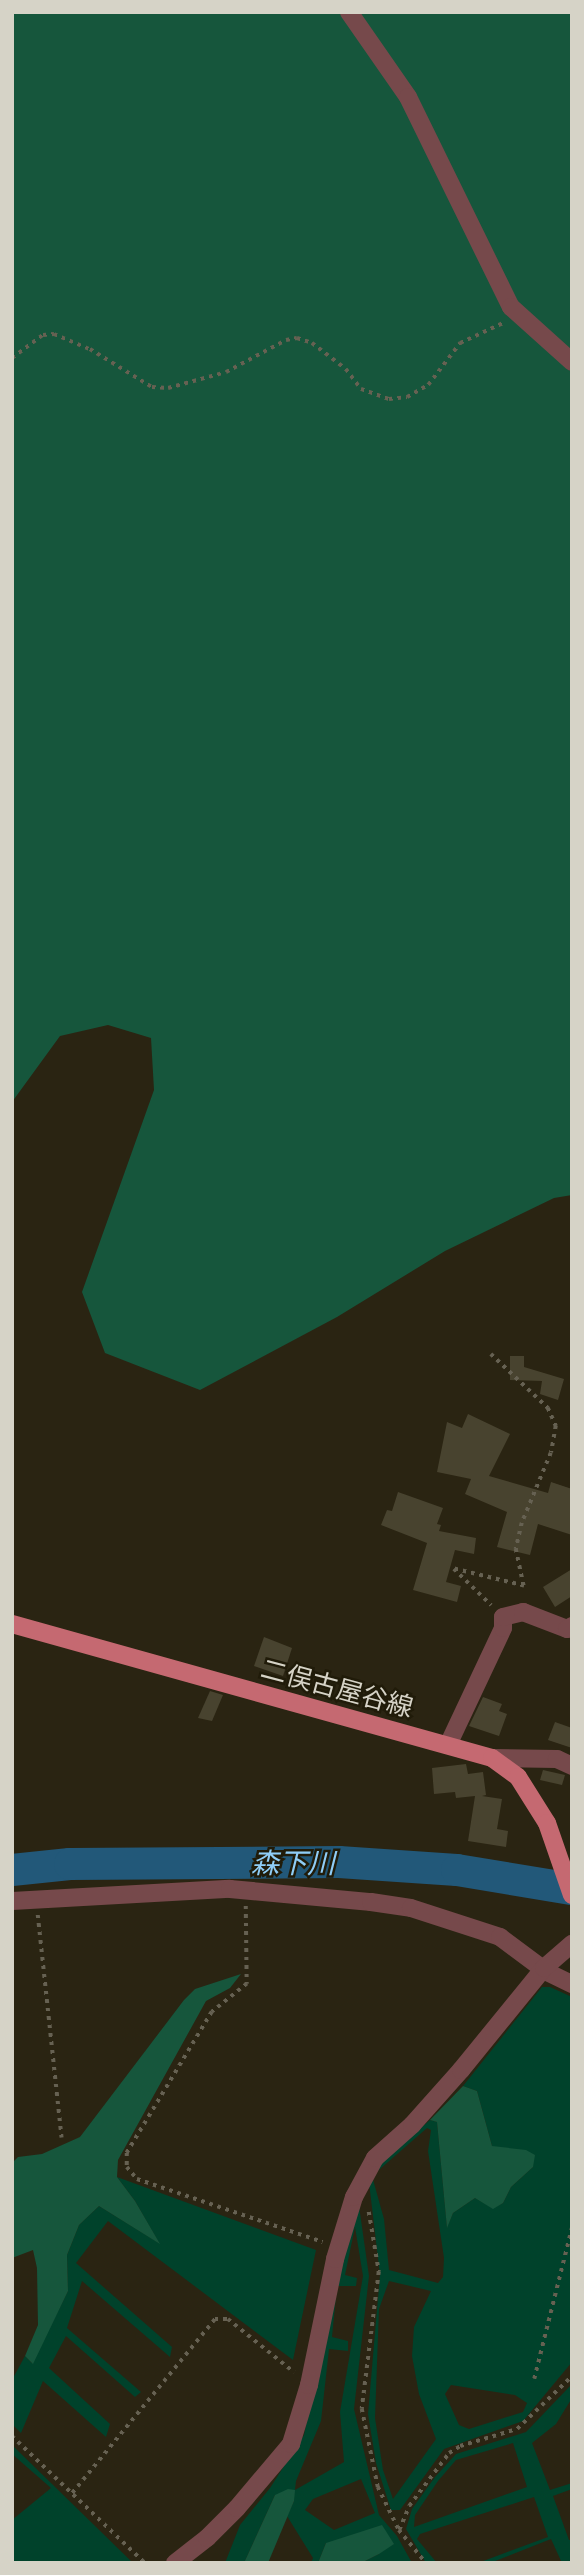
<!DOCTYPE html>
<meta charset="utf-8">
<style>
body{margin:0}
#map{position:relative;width:584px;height:2575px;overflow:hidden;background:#2a2412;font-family:"PT Sans Narrow","Noto Sans JP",sans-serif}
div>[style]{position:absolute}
.green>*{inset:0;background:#00422b}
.forest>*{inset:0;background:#16563c}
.river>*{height:32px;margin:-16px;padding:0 16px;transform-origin:16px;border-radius:16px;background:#225879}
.building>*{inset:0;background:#48432f}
.path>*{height:3.5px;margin-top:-1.75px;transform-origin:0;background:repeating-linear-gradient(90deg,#666152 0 3.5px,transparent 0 8.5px)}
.minor>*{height:18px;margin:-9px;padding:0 9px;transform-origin:9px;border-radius:9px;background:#76494b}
.major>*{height:18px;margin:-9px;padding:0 9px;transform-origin:9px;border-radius:9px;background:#c56971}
span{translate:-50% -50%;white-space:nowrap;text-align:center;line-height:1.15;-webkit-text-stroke:5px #201b09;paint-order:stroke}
.street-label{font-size:26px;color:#d6d3c7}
.water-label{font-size:28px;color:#8fcdf6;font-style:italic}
.frame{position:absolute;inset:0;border:14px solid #d6d3c7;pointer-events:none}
</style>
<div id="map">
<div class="green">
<i style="clip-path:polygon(evenodd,542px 1987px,550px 1987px,572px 1997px,572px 2362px,523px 2421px,444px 2449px,400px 2510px,391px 2510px,376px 2463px,368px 2414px,380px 2275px,368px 2174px,430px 2120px,437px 2122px,447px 2227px,453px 2213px,475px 2198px,493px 2208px,503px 2203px,511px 2187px,533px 2167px,492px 2146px,477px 2091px,463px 2086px,542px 1987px,427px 2128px,431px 2130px,428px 2151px,444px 2258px,443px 2277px,438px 2283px,389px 2270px,384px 2219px,372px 2176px,427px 2128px,542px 1987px,389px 2281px,431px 2291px,414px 2327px,412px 2356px,419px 2394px,436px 2439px,393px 2499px,383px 2470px,375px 2418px,379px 2309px,389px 2281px,542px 1987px,451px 2385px,515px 2395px,527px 2403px,523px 2412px,469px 2429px,459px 2425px,445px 2394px,451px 2385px)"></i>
<i style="clip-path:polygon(117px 2177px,316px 2250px,293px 2360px,108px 2221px,76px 2263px,172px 2347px,170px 2357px,82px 2281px,67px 2328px,141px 2392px,135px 2397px,66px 2336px,49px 2368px,110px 2424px,106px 2437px,43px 2381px,21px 2433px,12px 2424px,12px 2380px,25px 2356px,32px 2363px,68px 2291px,67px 2255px,79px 2225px,99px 2206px,159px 2243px,135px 2201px)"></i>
<i style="clip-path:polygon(evenodd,358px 2199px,369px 2276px,354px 2409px,379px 2515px,397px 2536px,412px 2563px,361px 2563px,379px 2554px,326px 2543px,318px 2563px,311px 2563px,313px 2558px,287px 2516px,294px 2501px,275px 2495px,244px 2563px,225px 2563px,240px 2525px,270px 2488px,304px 2435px,330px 2300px,358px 2199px,355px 2227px,363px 2276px,340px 2412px,344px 2462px,295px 2490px,296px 2481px,321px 2421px,329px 2349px,348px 2351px,348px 2341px,332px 2337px,337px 2286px,356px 2286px,357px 2278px,345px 2275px,355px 2227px,358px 2199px,361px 2479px,375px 2513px,334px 2530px,305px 2510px,313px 2499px,361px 2479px)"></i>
<i style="clip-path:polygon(evenodd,572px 2384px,572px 2398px,556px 2424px,532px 2443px,550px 2490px,572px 2483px,572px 2489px,553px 2496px,569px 2540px,572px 2540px,572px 2563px,562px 2563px,551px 2539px,490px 2563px,478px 2563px,548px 2537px,534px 2497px,420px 2534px,417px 2539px,437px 2563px,426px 2563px,406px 2529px,412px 2509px,435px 2477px,456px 2454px,526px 2432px,572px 2384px,513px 2443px,527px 2487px,414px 2527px,415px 2515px,438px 2481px,456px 2460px,513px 2443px)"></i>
<i style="clip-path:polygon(12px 2445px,133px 2563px,12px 2563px,12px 2520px,51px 2488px,12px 2454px)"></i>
</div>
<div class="forest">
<i style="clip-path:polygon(12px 12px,572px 12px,572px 1195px,554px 1198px,445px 1251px,337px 1317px,200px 1390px,105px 1353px,82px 1292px,154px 1090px,151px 1038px,108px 1025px,60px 1036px,12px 1102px)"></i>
<i style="clip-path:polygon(241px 1974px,230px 1988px,206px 2001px,118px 2160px,117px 2177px,135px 2201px,160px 2244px,99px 2206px,79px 2225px,67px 2255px,68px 2291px,33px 2364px,25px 2356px,38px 2325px,37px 2268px,33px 2250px,12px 2258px,12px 2163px,18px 2157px,42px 2154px,80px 2137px,184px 2000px,195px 1989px)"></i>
<i style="clip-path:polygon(463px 2086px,477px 2091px,492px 2146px,526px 2150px,535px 2155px,533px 2167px,511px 2187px,503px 2203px,493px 2209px,475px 2198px,453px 2213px,447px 2228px,437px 2122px,430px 2120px)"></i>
<i style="clip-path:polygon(288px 2489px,295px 2490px,294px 2501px,268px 2563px,244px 2563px,275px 2495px)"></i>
<i style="clip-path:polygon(382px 2525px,394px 2544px,379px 2554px,361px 2563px,318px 2563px,326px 2543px)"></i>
</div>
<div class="river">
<i style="left:12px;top:1870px;width:58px;rotate:-5.9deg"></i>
<i style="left:70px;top:1864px;width:269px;rotate:-0.4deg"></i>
<i style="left:339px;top:1862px;width:118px;rotate:3.9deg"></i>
<i style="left:457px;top:1870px;width:117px;rotate:9.4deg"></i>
</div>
<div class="building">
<i style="clip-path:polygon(510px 1356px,524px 1356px,524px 1367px,564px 1379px,558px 1400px,540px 1394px,542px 1381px,510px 1380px)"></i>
<i style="clip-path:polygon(468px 1414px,510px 1434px,489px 1476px,548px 1493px,551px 1482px,572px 1489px,572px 1535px,538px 1524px,530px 1555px,497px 1547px,507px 1512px,465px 1494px,471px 1479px,437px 1472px,447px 1422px,462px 1428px)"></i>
<i style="clip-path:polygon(398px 1492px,443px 1508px,437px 1524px,441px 1525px,439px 1531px,476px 1538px,474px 1554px,455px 1550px,446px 1582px,461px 1586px,457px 1602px,413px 1590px,427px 1543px,381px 1525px,387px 1510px,392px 1511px)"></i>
<i style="clip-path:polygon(572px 1569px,572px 1596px,555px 1607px,543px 1587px)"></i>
<i style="clip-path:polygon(264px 1637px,292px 1648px,283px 1676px,254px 1666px)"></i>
<i style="clip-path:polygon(210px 1691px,223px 1695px,212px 1721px,198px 1718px)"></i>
<i style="clip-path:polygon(483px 1697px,502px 1704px,499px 1711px,507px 1714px,499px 1736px,469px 1726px)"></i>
<i style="clip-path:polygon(555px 1722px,572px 1728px,572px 1748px,548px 1740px)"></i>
<i style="clip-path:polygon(466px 1764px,468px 1774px,483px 1772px,486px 1795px,482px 1796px,502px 1799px,497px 1829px,508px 1831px,506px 1847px,468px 1841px,475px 1796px,456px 1798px,455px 1792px,434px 1794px,432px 1768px)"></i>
<i style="clip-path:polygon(543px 1770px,565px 1775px,562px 1785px,540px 1780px)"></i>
</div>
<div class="path">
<i style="left:12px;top:358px;width:39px;rotate:-37deg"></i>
<i style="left:43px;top:335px;width:11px;rotate:-5deg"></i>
<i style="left:54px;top:334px;width:39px;rotate:23deg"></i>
<i style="left:90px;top:349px;width:73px;rotate:31.5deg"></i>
<i style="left:152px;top:387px;width:16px;rotate:4deg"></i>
<i style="left:168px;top:388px;width:60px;rotate:-15.4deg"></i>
<i style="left:226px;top:372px;width:68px;rotate:-28.1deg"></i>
<i style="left:286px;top:340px;width:11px;rotate:-10deg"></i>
<i style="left:297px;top:338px;width:16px;rotate:18deg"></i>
<i style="left:312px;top:343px;width:43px;rotate:37.4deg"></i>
<i style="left:346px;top:369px;width:25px;rotate:53deg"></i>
<i style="left:361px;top:389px;width:30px;rotate:20deg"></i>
<i style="left:389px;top:399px;width:18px;rotate:-6deg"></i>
<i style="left:407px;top:397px;width:24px;rotate:-30deg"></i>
<i style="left:428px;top:385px;width:53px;rotate:-52.7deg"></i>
<i style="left:460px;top:343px;width:50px;rotate:-25deg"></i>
<i style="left:491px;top:1354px;width:79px;rotate:43.5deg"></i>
<i style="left:548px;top:1408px;width:20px;rotate:66deg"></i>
<i style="left:556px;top:1426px;width:27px;rotate:100deg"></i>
<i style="left:551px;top:1453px;width:76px;rotate:112.5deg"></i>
<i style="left:522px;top:1523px;width:27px;rotate:103deg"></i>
<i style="left:516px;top:1549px;width:38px;rotate:78deg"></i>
<i style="left:524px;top:1586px;width:72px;rotate:-166.3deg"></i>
<i style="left:454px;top:1569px;width:52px;rotate:44.2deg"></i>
<i style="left:246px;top:1906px;width:78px;rotate:89.3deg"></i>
<i style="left:247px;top:1984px;width:45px;rotate:141.3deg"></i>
<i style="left:212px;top:2012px;width:165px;rotate:121.1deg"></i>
<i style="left:127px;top:2153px;width:14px;rotate:90deg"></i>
<i style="left:127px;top:2167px;width:16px;rotate:50deg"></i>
<i style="left:137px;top:2179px;width:196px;rotate:18.7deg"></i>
<i style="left:38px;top:1915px;width:224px;rotate:83.9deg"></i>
<i style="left:369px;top:2212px;width:61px;rotate:80.5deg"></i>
<i style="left:379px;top:2272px;width:138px;rotate:97.1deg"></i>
<i style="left:362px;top:2409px;width:80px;rotate:78.4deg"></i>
<i style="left:378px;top:2487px;width:48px;rotate:64deg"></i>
<i style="left:399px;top:2530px;width:43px;rotate:50.7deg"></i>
<i style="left:534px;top:2379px;width:157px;rotate:-76deg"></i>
<i style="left:12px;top:2436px;width:184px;rotate:43.7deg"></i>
<i style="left:72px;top:2493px;width:225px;rotate:-50.6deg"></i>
<i style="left:215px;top:2319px;width:13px"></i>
<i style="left:228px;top:2319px;width:85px;rotate:38.8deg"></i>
<i style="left:399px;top:2530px;width:26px;rotate:-67deg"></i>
<i style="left:409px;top:2506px;width:66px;rotate:-53deg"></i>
<i style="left:449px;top:2453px;width:13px;rotate:-32deg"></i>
<i style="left:460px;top:2446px;width:59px;rotate:-16.6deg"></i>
<i style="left:517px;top:2429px;width:76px;rotate:-43.9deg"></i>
</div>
<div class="minor">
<i style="left:349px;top:12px;width:103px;rotate:55.2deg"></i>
<i style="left:408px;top:97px;width:234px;rotate:63.9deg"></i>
<i style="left:511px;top:307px;width:82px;rotate:42deg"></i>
<i style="left:448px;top:1745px;width:129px;rotate:-64.8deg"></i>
<i style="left:503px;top:1628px;width:11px;rotate:-90deg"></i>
<i style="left:503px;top:1617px;width:21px;rotate:-14deg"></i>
<i style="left:523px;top:1612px;width:47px;rotate:21.1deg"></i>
<i style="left:567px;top:1629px;width:6px;rotate:-31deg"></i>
<i style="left:492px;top:1758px;width:65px;rotate:0.9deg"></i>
<i style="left:557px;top:1759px;width:17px;rotate:25deg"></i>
<i style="left:12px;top:1901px;width:218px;rotate:-3.2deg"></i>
<i style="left:230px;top:1889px;width:142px;rotate:5.3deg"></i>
<i style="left:371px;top:1902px;width:40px;rotate:8.5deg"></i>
<i style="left:411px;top:1908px;width:94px;rotate:18deg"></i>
<i style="left:500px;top:1937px;width:59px;rotate:36.7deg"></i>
<i style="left:547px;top:1972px;width:28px;rotate:26deg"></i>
<i style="left:175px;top:2563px;width:41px;rotate:-38deg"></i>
<i style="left:207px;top:2538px;width:42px;rotate:-45deg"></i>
<i style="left:237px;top:2508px;width:84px;rotate:-49.8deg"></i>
<i style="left:291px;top:2444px;width:62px;rotate:-73deg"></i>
<i style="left:309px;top:2385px;width:129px;rotate:-78.3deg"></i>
<i style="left:335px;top:2259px;width:65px;rotate:-73deg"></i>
<i style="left:354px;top:2197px;width:44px;rotate:-61.7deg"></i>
<i style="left:375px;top:2158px;width:50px;rotate:-41.7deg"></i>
<i style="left:412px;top:2125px;width:74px;rotate:-48.3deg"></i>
<i style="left:461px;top:2070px;width:132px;rotate:-50.9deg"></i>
<i style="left:544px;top:1968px;width:37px;rotate:-41deg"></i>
</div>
<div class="major">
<i style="left:12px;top:1624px;width:498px;rotate:15.6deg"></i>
<i style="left:492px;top:1758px;width:32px;rotate:36deg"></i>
<i style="left:518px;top:1777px;width:54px;rotate:57.8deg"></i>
<i style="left:547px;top:1823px;width:76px;rotate:70.9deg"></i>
</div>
<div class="street-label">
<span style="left:337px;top:1688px;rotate:15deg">二俣古屋谷線</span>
</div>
<div class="water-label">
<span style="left:293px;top:1863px">森下川</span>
</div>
<div class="frame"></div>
</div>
